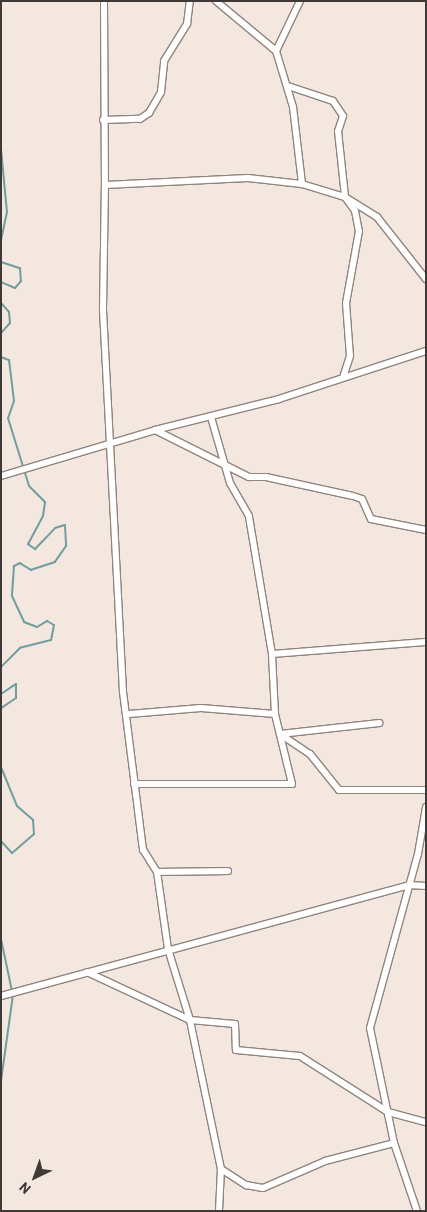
<!DOCTYPE html>
<style>
body{margin:0}
#map{position:relative;width:427px;height:1212px;overflow:hidden;background:#f4e7df;font-family:Barlow,sans-serif}
div>[style]{position:absolute}
.stream>*{height:2px;margin:-1px;padding:0 1px;transform-origin:1px;border-radius:1px;background:#709e9e}
.roads{filter:drop-shadow(1px 0 #90847d) drop-shadow(-1px 0 #90847d) drop-shadow(0 1px #90847d) drop-shadow(0 -1px #90847d)}
.minor>*{height:6px;margin:-3px;padding:0 3px;transform-origin:3px;border-radius:3px;background:#fff}
span{translate:-50% -50%;white-space:nowrap;text-align:center;line-height:1.15;-webkit-text-stroke:4px #f4e7df;paint-order:stroke}
.frame{position:absolute;inset:0;border:2px solid #3f3a37;pointer-events:none}
.north{position:absolute;left:10px;top:1152px;width:50px;height:50px;-webkit-text-stroke:4px #f4e7df;paint-order:stroke;rotate:222deg;font-size:14px;font-weight:700;line-height:20px;text-align:center;color:#3f3a37}
.north::after{content:'';display:block;margin:auto;width:18px;height:22px;background:#3f3a37;clip-path:polygon(50% 0,100% 100%,50% 72%,0 100%)}
</style>
<div id="map">
<div class="stream">
<i style="left:1px;top:149px;width:63px;rotate:84.6deg"></i>
<i style="left:7px;top:212px;width:30px;rotate:102deg"></i>
<i style="left:1px;top:262px;width:20px;rotate:18deg"></i>
<i style="left:20px;top:268px;width:13px;rotate:86deg"></i>
<i style="left:21px;top:281px;width:9px;rotate:131deg"></i>
<i style="left:15px;top:288px;width:15px;rotate:-157deg"></i>
<i style="left:1px;top:303px;width:12px;rotate:48deg"></i>
<i style="left:9px;top:312px;width:11px;rotate:85deg"></i>
<i style="left:10px;top:323px;width:13px;rotate:132deg"></i>
<i style="left:1px;top:357px;width:9px;rotate:21deg"></i>
<i style="left:9px;top:360px;width:41px;rotate:83deg"></i>
<i style="left:14px;top:401px;width:18px;rotate:109deg"></i>
<i style="left:8px;top:418px;width:71px;rotate:72.8deg"></i>
<i style="left:29px;top:486px;width:23px;rotate:45deg"></i>
<i style="left:45px;top:502px;width:14px;rotate:98deg"></i>
<i style="left:43px;top:516px;width:32px;rotate:118deg"></i>
<i style="left:28px;top:544px;width:9px;rotate:36deg"></i>
<i style="left:35px;top:549px;width:29px;rotate:-46deg"></i>
<i style="left:55px;top:528px;width:10px;rotate:-17deg"></i>
<i style="left:65px;top:525px;width:21px;rotate:87deg"></i>
<i style="left:66px;top:546px;width:19px;rotate:125deg"></i>
<i style="left:55px;top:562px;width:25px;rotate:162deg"></i>
<i style="left:31px;top:570px;width:13px;rotate:-148deg"></i>
<i style="left:20px;top:563px;width:7px;rotate:153deg"></i>
<i style="left:14px;top:566px;width:30px;rotate:94deg"></i>
<i style="left:12px;top:596px;width:29px;rotate:65deg"></i>
<i style="left:24px;top:622px;width:14px;rotate:21deg"></i>
<i style="left:37px;top:627px;width:12px;rotate:-31deg"></i>
<i style="left:47px;top:621px;width:8px;rotate:30deg"></i>
<i style="left:54px;top:625px;width:15px;rotate:101deg"></i>
<i style="left:51px;top:640px;width:32px;rotate:166deg"></i>
<i style="left:20px;top:648px;width:27px;rotate:135deg"></i>
<i style="left:1px;top:694px;width:18px;rotate:-34deg"></i>
<i style="left:16px;top:684px;width:14px;rotate:90deg"></i>
<i style="left:16px;top:698px;width:18px;rotate:146deg"></i>
<i style="left:1px;top:767px;width:42px;rotate:67.7deg"></i>
<i style="left:17px;top:806px;width:21px;rotate:41deg"></i>
<i style="left:33px;top:820px;width:14px;rotate:86deg"></i>
<i style="left:34px;top:834px;width:29px;rotate:139deg"></i>
<i style="left:12px;top:853px;width:16px;rotate:-133deg"></i>
<i style="left:1px;top:939px;width:53px;rotate:78.1deg"></i>
<i style="left:1px;top:1081px;width:87px;rotate:-82.1deg"></i>
</div>
<div class="roads">
<div class="minor">
<i style="left:104px;top:1px;width:184px;rotate:89.7deg"></i>
<i style="left:216px;top:1px;width:78px;rotate:39.8deg"></i>
<i style="left:300px;top:1px;width:55px;rotate:115.6deg"></i>
<i style="left:276px;top:51px;width:59px;rotate:73.1deg"></i>
<i style="left:293px;top:107px;width:78px;rotate:83.3deg"></i>
<i style="left:288px;top:86px;width:47px;rotate:18.4deg"></i>
<i style="left:333px;top:101px;width:18px;rotate:56deg"></i>
<i style="left:343px;top:116px;width:16px;rotate:108deg"></i>
<i style="left:338px;top:131px;width:66px;rotate:83.9deg"></i>
<i style="left:345px;top:197px;width:17px;rotate:54deg"></i>
<i style="left:355px;top:211px;width:20px;rotate:79deg"></i>
<i style="left:359px;top:231px;width:73px;rotate:100.2deg"></i>
<i style="left:346px;top:303px;width:53px;rotate:85.7deg"></i>
<i style="left:350px;top:356px;width:20px;rotate:108deg"></i>
<i style="left:103px;top:120px;width:37px;rotate:-2deg"></i>
<i style="left:140px;top:119px;width:11px;rotate:-34deg"></i>
<i style="left:149px;top:113px;width:24px;rotate:-60deg"></i>
<i style="left:161px;top:92px;width:31px;rotate:-84deg"></i>
<i style="left:164px;top:61px;width:44px;rotate:-58.1deg"></i>
<i style="left:187px;top:24px;width:23px;rotate:-83deg"></i>
<i style="left:155px;top:430px;width:105px;rotate:26.6deg"></i>
<i style="left:249px;top:477px;width:17px"></i>
<i style="left:266px;top:477px;width:89px;rotate:12.3deg"></i>
<i style="left:353px;top:496px;width:9px;rotate:18deg"></i>
<i style="left:362px;top:499px;width:22px;rotate:66deg"></i>
<i style="left:371px;top:519px;width:56px;rotate:11.3deg"></i>
<i style="left:1px;top:476px;width:161px;rotate:-16.6deg"></i>
<i style="left:155px;top:430px;width:128px;rotate:-14deg"></i>
<i style="left:279px;top:399px;width:155px;rotate:-18.1deg"></i>
<i style="left:272px;top:654px;width:154px;rotate:-4.5deg"></i>
<i style="left:129px;top:714px;width:72px;rotate:-4.8deg"></i>
<i style="left:201px;top:708px;width:74px;rotate:4.6deg"></i>
<i style="left:280px;top:734px;width:36px;rotate:34deg"></i>
<i style="left:310px;top:754px;width:46px;rotate:51.1deg"></i>
<i style="left:339px;top:790px;width:87px"></i>
<i style="left:280px;top:734px;width:100px;rotate:-6.3deg"></i>
<i style="left:134px;top:784px;width:158px"></i>
<i style="left:292px;top:784px;width:72px;rotate:-103.7deg"></i>
<i style="left:275px;top:714px;width:60px;rotate:-92.9deg"></i>
<i style="left:272px;top:654px;width:140px;rotate:-99.5deg"></i>
<i style="left:249px;top:516px;width:38px;rotate:-120deg"></i>
<i style="left:230px;top:483px;width:69px;rotate:-106.1deg"></i>
<i style="left:157px;top:872px;width:71px;rotate:-0.8deg"></i>
<i style="left:87px;top:972px;width:114px;rotate:25deg"></i>
<i style="left:190px;top:1020px;width:45px;rotate:5.1deg"></i>
<i style="left:235px;top:1024px;width:26px;rotate:88deg"></i>
<i style="left:236px;top:1050px;width:64px;rotate:5.4deg"></i>
<i style="left:300px;top:1056px;width:104px;rotate:32.5deg"></i>
<i style="left:388px;top:1112px;width:39px;rotate:15deg"></i>
<i style="left:1px;top:996px;width:423px;rotate:-15.2deg"></i>
<i style="left:409px;top:885px;width:17px;rotate:3deg"></i>
<i style="left:221px;top:1169px;width:30px;rotate:33deg"></i>
<i style="left:246px;top:1185px;width:17px;rotate:10deg"></i>
<i style="left:263px;top:1188px;width:68px;rotate:-23.5deg"></i>
<i style="left:325px;top:1161px;width:71px;rotate:-14.6deg"></i>
<i style="left:219px;top:1211px;width:42px;rotate:-87.3deg"></i>
<i style="left:221px;top:1169px;width:152px;rotate:-101.8deg"></i>
<i style="left:190px;top:1020px;width:74px;rotate:-107.2deg"></i>
<i style="left:168px;top:949px;width:78px;rotate:-98.1deg"></i>
<i style="left:157px;top:872px;width:26px;rotate:-122deg"></i>
<i style="left:143px;top:850px;width:159px;rotate:-97.2deg"></i>
<i style="left:123px;top:692px;width:384px;rotate:-93deg"></i>
<i style="left:103px;top:309px;width:124px;rotate:-89.1deg"></i>
<i style="left:105px;top:185px;width:143px;rotate:-2.8deg"></i>
<i style="left:248px;top:178px;width:54px;rotate:6.3deg"></i>
<i style="left:302px;top:184px;width:45px;rotate:16.8deg"></i>
<i style="left:345px;top:197px;width:38px;rotate:32deg"></i>
<i style="left:377px;top:217px;width:79px;rotate:51.7deg"></i>
<i style="left:417px;top:1211px;width:72px;rotate:-108.7deg"></i>
<i style="left:394px;top:1143px;width:117px;rotate:-101.8deg"></i>
<i style="left:370px;top:1028px;width:180px;rotate:-74.6deg"></i>
<i style="left:418px;top:854px;width:48px;rotate:-80.3deg"></i>
</div>
</div>
<div class="frame"></div>
<div class="north">N</div>
</div>
